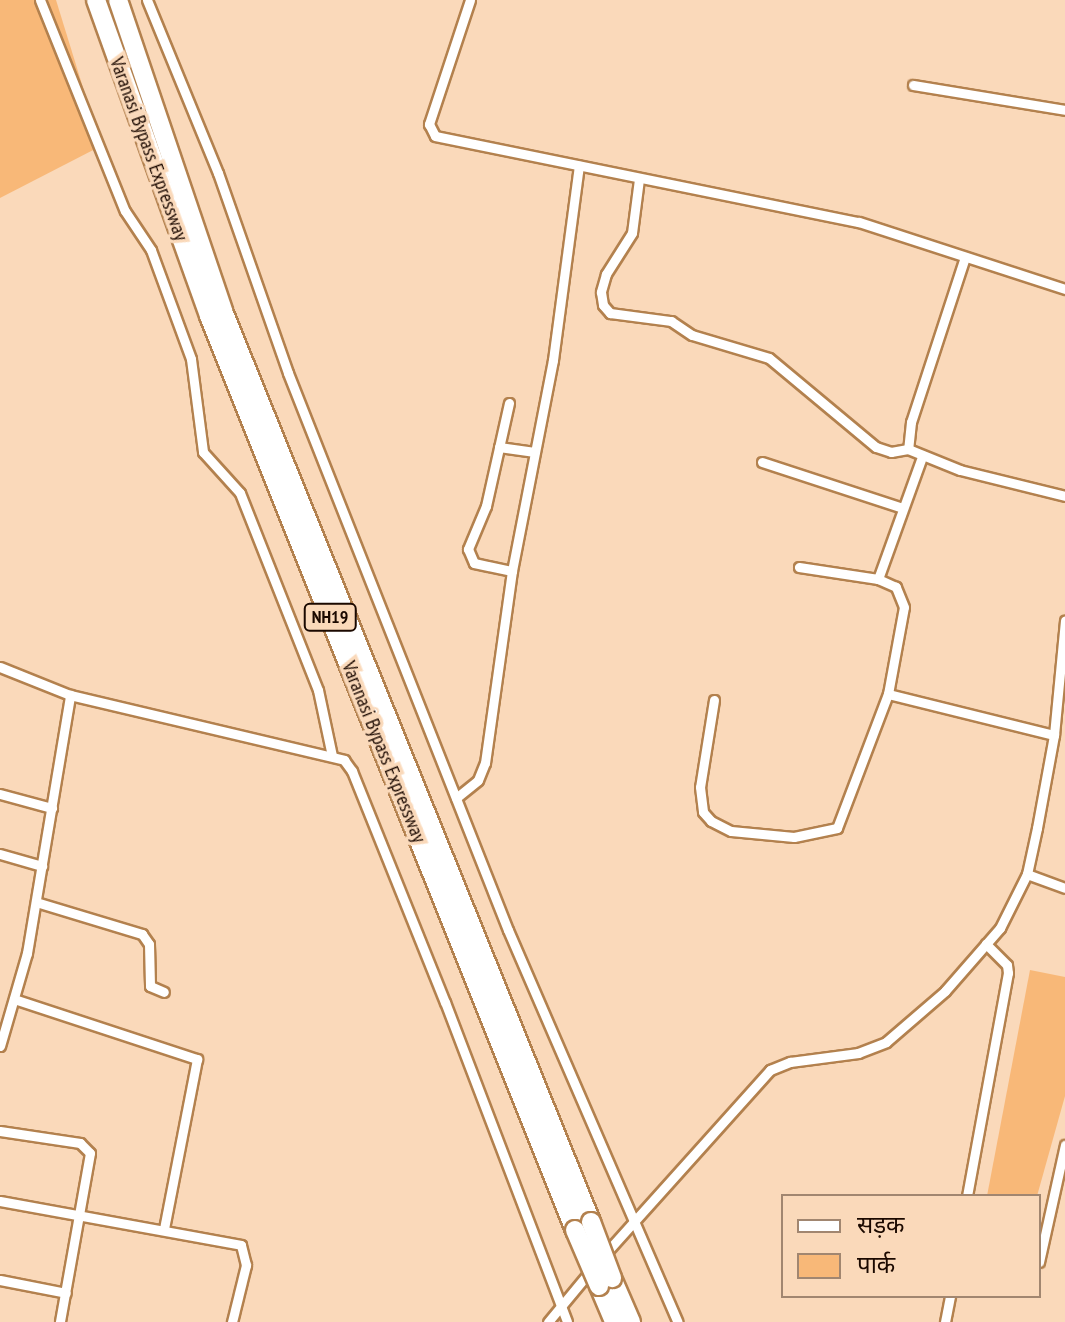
<!DOCTYPE html>
<meta charset="utf-8">
<style>
body{margin:0}
#map{position:relative;width:1065px;height:1322px;overflow:hidden;background:#fad9ba;font-family:"PT Sans Narrow","Noto Sans Devanagari",sans-serif}
div>[style]{position:absolute}
.green>*{inset:0;background:#f8b878}
.roads{filter:drop-shadow(2px 0 #b3814e) drop-shadow(-2px 0 #b3814e) drop-shadow(0 2px #b3814e) drop-shadow(0 -2px #b3814e)}
.street>*{height:9px;margin:-4.5px;padding:0 4.5px;transform-origin:4.5px;border-radius:4.5px;background:#fff}
.highway>*{height:18px;margin:-9px;padding:0 9px;transform-origin:9px;border-radius:9px;background:#fff}
.bridges{filter:drop-shadow(2px 0 #b3814e) drop-shadow(-2px 0 #b3814e) drop-shadow(0 2px #b3814e) drop-shadow(0 -2px #b3814e)}
.highway-bridge>*{height:18px;margin:-9px;padding:0 9px;transform-origin:9px;border-radius:9px;background:#fff}
span{translate:-50% -50%;white-space:nowrap;text-align:center;line-height:1.15;-webkit-text-stroke:7px #fad9ba;paint-order:stroke}
.shield-label span{padding:2px 6px;background:#fad9ba;border:2px solid;border-radius:6px;-webkit-text-stroke-width:0}
.shield-label{font-size:18px;color:#1b0900;font-weight:700}
.street-label{font-size:20px;color:#1b0900}
.legend{position:absolute;left:781px;top:1194px;width:260px;height:104px;box-sizing:border-box;background:#fad9ba;border:2px solid #a18670;margin:0;padding:10px 14px;list-style:none;font-size:24px;color:#1b0900}
.legend li{display:flex;align-items:center;gap:16px;height:40px}
.legend b{width:40px;border:2px solid #a18670}
</style>
<div id="map">
<div class="green">
<i style="clip-path:polygon(0 0,56px 0,101px 146px,0 198px)"></i>
<i style="clip-path:polygon(1030px 970px,1065px 977px,1065px 1096px,1037px 1196px,987px 1196px)"></i>
</div>
<div class="roads">
<div class="street">
<i style="left:40px;top:0;width:227px;rotate:68.1deg"></i>
<i style="left:125px;top:211px;width:47px;rotate:56.3deg"></i>
<i style="left:151px;top:250px;width:116px;rotate:69.8deg"></i>
<i style="left:191px;top:359px;width:94px;rotate:82.6deg"></i>
<i style="left:203px;top:452px;width:55px;rotate:47.9deg"></i>
<i style="left:240px;top:493px;width:212px;rotate:68.4deg"></i>
<i style="left:318px;top:690px;width:67px;rotate:78deg"></i>
<i style="left:147px;top:0;width:187px;rotate:67.7deg"></i>
<i style="left:218px;top:173px;width:212px;rotate:70.7deg"></i>
<i style="left:288px;top:373px;width:599px;rotate:68.45deg"></i>
<i style="left:508px;top:930px;width:427px;rotate:66.6deg"></i>
<i style="left:470px;top:0;width:131px;rotate:108.3deg"></i>
<i style="left:429px;top:124px;width:13px;rotate:63deg"></i>
<i style="left:435px;top:136px;width:433px;rotate:11.5deg"></i>
<i style="left:859px;top:222px;width:217px;rotate:18deg"></i>
<i style="left:913px;top:85px;width:154px;rotate:9.3deg"></i>
<i style="left:639px;top:179px;width:54px;rotate:97.4deg"></i>
<i style="left:632px;top:233px;width:49px;rotate:122.4deg"></i>
<i style="left:606px;top:274px;width:19px;rotate:106deg"></i>
<i style="left:601px;top:292px;width:13px;rotate:81deg"></i>
<i style="left:603px;top:305px;width:11px;rotate:49deg"></i>
<i style="left:610px;top:313px;width:62px;rotate:7.5deg"></i>
<i style="left:671px;top:321px;width:25px;rotate:34deg"></i>
<i style="left:692px;top:335px;width:80px;rotate:16.6deg"></i>
<i style="left:769px;top:358px;width:139px;rotate:39.8deg"></i>
<i style="left:876px;top:447px;width:16px;rotate:18deg"></i>
<i style="left:891px;top:452px;width:17px;rotate:-10deg"></i>
<i style="left:965px;top:257px;width:174px;rotate:108.1deg"></i>
<i style="left:911px;top:422px;width:27px;rotate:96deg"></i>
<i style="left:908px;top:449px;width:56px;rotate:22deg"></i>
<i style="left:960px;top:470px;width:108px;rotate:13.9deg"></i>
<i style="left:509px;top:403px;width:106px;rotate:102.6deg"></i>
<i style="left:486px;top:506px;width:47px;rotate:112.7deg"></i>
<i style="left:468px;top:549px;width:15px;rotate:67deg"></i>
<i style="left:474px;top:563px;width:39px;rotate:12deg"></i>
<i style="left:499px;top:447px;width:36px;rotate:8deg"></i>
<i style="left:762px;top:462px;width:148px;rotate:18.1deg"></i>
<i style="left:878px;top:579px;width:130px;rotate:-70.2deg"></i>
<i style="left:0;top:667px;width:75px;rotate:21.8deg"></i>
<i style="left:888px;top:694px;width:171px;rotate:13.9deg"></i>
<i style="left:714px;top:700px;width:88px;rotate:99.1deg"></i>
<i style="left:700px;top:787px;width:25px;rotate:83deg"></i>
<i style="left:703px;top:812px;width:12px;rotate:48deg"></i>
<i style="left:711px;top:821px;width:22px;rotate:27deg"></i>
<i style="left:731px;top:831px;width:63px;rotate:5.4deg"></i>
<i style="left:794px;top:837px;width:44px;rotate:-11.8deg"></i>
<i style="left:837px;top:828px;width:143px;rotate:-69.2deg"></i>
<i style="left:888px;top:694px;width:88px;rotate:-79.6deg"></i>
<i style="left:904px;top:607px;width:22px;rotate:-112deg"></i>
<i style="left:896px;top:587px;width:20px;rotate:-156deg"></i>
<i style="left:878px;top:579px;width:80px;rotate:-171.4deg"></i>
<i style="left:0;top:794px;width:54px;rotate:15.1deg"></i>
<i style="left:456px;top:798px;width:28px;rotate:-39deg"></i>
<i style="left:478px;top:780px;width:18px;rotate:-68deg"></i>
<i style="left:485px;top:763px;width:194px;rotate:-82deg"></i>
<i style="left:512px;top:571px;width:215px;rotate:-79deg"></i>
<i style="left:553px;top:360px;width:196px;rotate:-82.4deg"></i>
<i style="left:0;top:854px;width:44px;rotate:15.9deg"></i>
<i style="left:1027px;top:874px;width:40px;rotate:20.2deg"></i>
<i style="left:36px;top:902px;width:111px;rotate:16.8deg"></i>
<i style="left:142px;top:934px;width:12px;rotate:55deg"></i>
<i style="left:149px;top:944px;width:42px;rotate:88.6deg"></i>
<i style="left:150px;top:986px;width:15px;rotate:23deg"></i>
<i style="left:14px;top:999px;width:193px;rotate:18.2deg"></i>
<i style="left:197px;top:1059px;width:172px;rotate:101deg"></i>
<i style="left:0;top:1046px;width:97px;rotate:-73.8deg"></i>
<i style="left:27px;top:953px;width:262px;rotate:-80.5deg"></i>
<i style="left:70px;top:695px;width:282px;rotate:13.3deg"></i>
<i style="left:344px;top:760px;width:14px;rotate:54deg"></i>
<i style="left:352px;top:771px;width:249px;rotate:68.1deg"></i>
<i style="left:445px;top:1002px;width:342px;rotate:69.1deg"></i>
<i style="left:0;top:1131px;width:81px;rotate:8.5deg"></i>
<i style="left:80px;top:1143px;width:14px;rotate:45deg"></i>
<i style="left:90px;top:1153px;width:172px;rotate:100.1deg"></i>
<i style="left:967px;top:1196px;width:227px;rotate:-79.6deg"></i>
<i style="left:1008px;top:973px;width:8px;rotate:-97deg"></i>
<i style="left:1007px;top:965px;width:30px;rotate:-135deg"></i>
<i style="left:0;top:1201px;width:245px;rotate:10.3deg"></i>
<i style="left:241px;top:1245px;width:21px;rotate:76deg"></i>
<i style="left:246px;top:1265px;width:59px;rotate:103.8deg"></i>
<i style="left:604px;top:1255px;width:249px;rotate:-48.1deg"></i>
<i style="left:770px;top:1070px;width:22px;rotate:-22deg"></i>
<i style="left:790px;top:1062px;width:69px;rotate:-7.5deg"></i>
<i style="left:858px;top:1053px;width:30px;rotate:-21deg"></i>
<i style="left:886px;top:1042px;width:78px;rotate:-40.8deg"></i>
<i style="left:945px;top:991px;width:84px;rotate:-48.9deg"></i>
<i style="left:1000px;top:928px;width:60px;rotate:-63.4deg"></i>
<i style="left:1027px;top:874px;width:47px;rotate:-77.7deg"></i>
<i style="left:1037px;top:828px;width:95px;rotate:-79.6deg"></i>
<i style="left:1054px;top:735px;width:115px;rotate:-84.5deg"></i>
<i style="left:1039px;top:1262px;width:120px;rotate:-77.5deg"></i>
<i style="left:0;top:1280px;width:67px;rotate:11.1deg"></i>
<i style="left:548px;top:1322px;width:69px;rotate:-50.3deg"></i>
<i style="left:945px;top:1322px;width:26px;rotate:-79deg"></i>
</div>
<div class="highway">
<i style="left:96px;top:0;width:336px;rotate:70.3deg"></i>
<i style="left:209px;top:316px;width:985px;rotate:68.18deg"></i>
<i style="left:118px;top:0;width:328px;rotate:71.3deg"></i>
<i style="left:223px;top:311px;width:983px;rotate:68deg"></i>
<i style="left:612px;top:1278px;width:48px;rotate:66.6deg"></i>
<i style="left:599px;top:1286px;width:39px;rotate:67deg"></i>
</div>
</div>
<div class="bridges">
<div class="highway-bridge">
<i style="left:591px;top:1222px;width:60px;rotate:69.4deg"></i>
<i style="left:575px;top:1230px;width:61px;rotate:66.8deg"></i>
</div>
</div>
<div class="shield-label">
<span style="left:330px;top:617px">NH19</span>
</div>
<div class="street-label">
<span style="left:149px;top:149px;rotate:70deg">Varanasi Bypass Expressway</span>
<span style="left:384px;top:752px;rotate:68deg">Varanasi Bypass Expressway</span>
</div>
<ul class="legend">
<li><b style="height:10px;background:#fff"></b>सड़क</li>
<li><b style="height:22px;background:#f8b878"></b>पार्क</li>
</ul>
</div>
